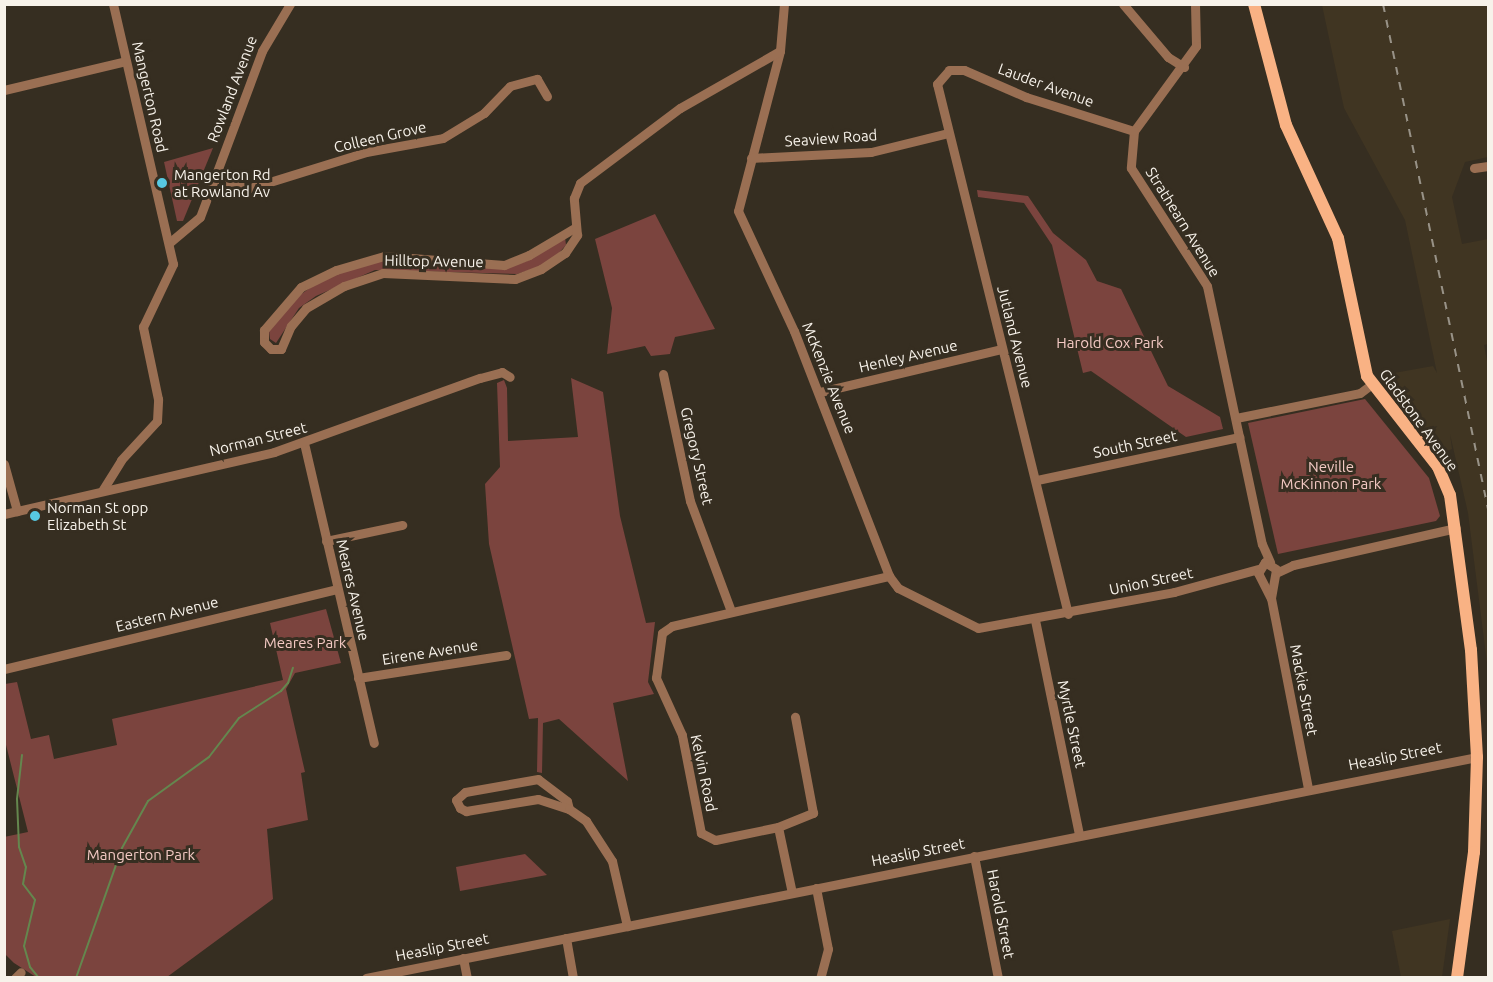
<!DOCTYPE html>
<style>
body{margin:0}
#map{position:relative;width:1493px;height:982px;overflow:hidden;background:#362e21;font-family:Ubuntu,sans-serif}
div>[style]{position:absolute}
.built>*{inset:0;background:#403522}
.green>*{inset:0;background:#7b443e}
.stream>*{height:2px;margin:-1px;padding:0 1px;transform-origin:1px;border-radius:1px;background:#64874e}
.minor>*{height:9px;margin:-4.5px;padding:0 4.5px;transform-origin:4.5px;border-radius:4.5px;background:#9a6f53}
.major>*{height:12px;margin:-6px;padding:0 6px;transform-origin:6px;border-radius:6px;background:#f9b284}
.rail>*{height:2px;margin-top:-1px;transform-origin:0;background:repeating-linear-gradient(90deg,#989287 0 8px,transparent 0 16px)}
.dots>*{width:16px;height:16px;translate:-50% -50%;box-sizing:border-box;border:3px solid #362e21;border-radius:50%}
span{translate:-50% -50%;white-space:nowrap;text-align:center;line-height:1.15;-webkit-text-stroke:6px #362e21;paint-order:stroke}
.street-label{font-size:15px;color:#f7f2ea}
.poi-label{font-size:15px;color:#f7f2ea}
.left{translate:0 -50%;text-align:left}
.park-label{font-size:15px;color:#f3c9c3}
.frame{position:absolute;inset:0;border:6px solid #f7f2ea;pointer-events:none}
</style>
<div id="map">
<div class="built">
<i style="clip-path:polygon(1322px 5px,1488px 5px,1488px 157px,1465px 162px,1452px 197px,1462px 244px,1488px 239px,1488px 344px,1484px 345px,1488px 366px,1488px 671px,1468px 513px,1450px 434px,1452px 449px,1440px 454px,1390px 386px,1394px 373px,1433px 366px,1437px 373px,1405px 220px,1344px 108px)"></i>
<i style="clip-path:polygon(1450px 919px,1442px 977px,1401px 977px,1392px 931px)"></i>
</div>
<div class="green">
<i style="clip-path:polygon(213px 148px,183px 221px,177px 221px,164px 162px)"></i>
<i style="clip-path:polygon(977px 190px,1028px 196px,1053px 233px,1086px 260px,1097px 281px,1121px 289px,1168px 386px,1220px 417px,1223px 429px,1186px 437px,1091px 371px,1083px 373px,1052px 245px,1024px 203px,978px 197px)"></i>
<i style="clip-path:polygon(655px 214px,715px 329px,675px 337px,670px 354px,651px 356px,645px 346px,607px 354px,612px 308px,595px 239px)"></i>
<i style="clip-path:polygon(565px 237px,566px 245px,557px 255px,539px 267px,517px 274px,375px 270px,316px 296px,299px 308px,276px 343px,270px 339px,269px 331px,300px 295px,321px 280px,356px 267px,387px 259px,504px 269px,527px 261px)"></i>
<i style="clip-path:polygon(571px 378px,603px 392px,620px 516px,646px 623px,655px 622px,648px 682px,654px 694px,613px 703px,628px 781px,559px 719px,543px 723px,542px 773px,537px 772px,538px 718px,529px 719px,489px 544px,485px 484px,500px 467px,497px 383px,504px 380px,507px 388px,508px 441px,578px 437px)"></i>
<i style="clip-path:polygon(1365px 399px,1429px 478px,1440px 516px,1436px 521px,1278px 554px,1248px 423px)"></i>
<i style="clip-path:polygon(326px 609px,341px 663px,295px 673px,286px 689px,305px 772px,301px 773px,308px 820px,267px 829px,273px 899px,167px 977px,36px 977px,14px 963px,5px 954px,4px 837px,28px 832px,5px 741px,5px 684px,17px 682px,31px 739px,49px 735px,54px 759px,117px 745px,112px 719px,283px 680px,270px 623px)"></i>
<i style="clip-path:polygon(525px 854px,547px 875px,460px 891px,456px 867px)"></i>
</div>
<div class="stream">
<i style="left:22px;top:755px;width:44px;rotate:96.5deg"></i>
<i style="left:17px;top:799px;width:48px;rotate:87.6deg"></i>
<i style="left:19px;top:847px;width:21px;rotate:71deg"></i>
<i style="left:26px;top:867px;width:17px;rotate:100deg"></i>
<i style="left:23px;top:884px;width:20px;rotate:53deg"></i>
<i style="left:35px;top:900px;width:47px;rotate:103.4deg"></i>
<i style="left:24px;top:946px;width:22px;rotate:74deg"></i>
<i style="left:30px;top:967px;width:14px;rotate:51deg"></i>
<i style="left:76px;top:978px;width:138px;rotate:-70.5deg"></i>
<i style="left:122px;top:848px;width:54px;rotate:-61deg"></i>
<i style="left:148px;top:801px;width:75px;rotate:-35.8deg"></i>
<i style="left:209px;top:757px;width:49px;rotate:-52.4deg"></i>
<i style="left:239px;top:718px;width:50px;rotate:-32.7deg"></i>
<i style="left:281px;top:691px;width:11px;rotate:-49deg"></i>
<i style="left:288px;top:683px;width:16px;rotate:-72deg"></i>
</div>
<div class="minor">
<i style="left:784px;top:4px;width:47px;rotate:94.9deg"></i>
<i style="left:780px;top:51px;width:165px;rotate:104.7deg"></i>
<i style="left:738px;top:211px;width:132px;rotate:65deg"></i>
<i style="left:794px;top:331px;width:263px;rotate:68.8deg"></i>
<i style="left:889px;top:576px;width:15px;rotate:53deg"></i>
<i style="left:898px;top:588px;width:89px;rotate:26.6deg"></i>
<i style="left:978px;top:628px;width:199px;rotate:-10.4deg"></i>
<i style="left:1174px;top:592px;width:87px;rotate:-15.3deg"></i>
<i style="left:1123px;top:4px;width:70px;rotate:49.7deg"></i>
<i style="left:1168px;top:57px;width:19px;rotate:32deg"></i>
<i style="left:1195px;top:4px;width:42px;rotate:88.6deg"></i>
<i style="left:1196px;top:46px;width:105px;rotate:126.1deg"></i>
<i style="left:1134px;top:131px;width:37px;rotate:95deg"></i>
<i style="left:1131px;top:168px;width:140px;rotate:57.2deg"></i>
<i style="left:1207px;top:286px;width:264px;rotate:78deg"></i>
<i style="left:1262px;top:544px;width:20px;rotate:66deg"></i>
<i style="left:4px;top:90px;width:125px;rotate:-13.4deg"></i>
<i style="left:751px;top:158px;width:120px;rotate:-2.9deg"></i>
<i style="left:871px;top:152px;width:79px;rotate:-13.9deg"></i>
<i style="left:1474px;top:168px;width:14px;rotate:-8deg"></i>
<i style="left:215px;top:178px;width:36px;rotate:16deg"></i>
<i style="left:250px;top:188px;width:121px;rotate:-17.2deg"></i>
<i style="left:366px;top:152px;width:78px;rotate:-10.3deg"></i>
<i style="left:443px;top:138px;width:48px;rotate:-31.4deg"></i>
<i style="left:484px;top:113px;width:37px;rotate:-46deg"></i>
<i style="left:510px;top:86px;width:28px;rotate:-15deg"></i>
<i style="left:537px;top:79px;width:20px;rotate:60deg"></i>
<i style="left:576px;top:227px;width:55px;rotate:149.2deg"></i>
<i style="left:529px;top:255px;width:27px;rotate:158deg"></i>
<i style="left:504px;top:265px;width:120px;rotate:-175.7deg"></i>
<i style="left:384px;top:256px;width:50px;rotate:163.7deg"></i>
<i style="left:336px;top:270px;width:39px;rotate:154deg"></i>
<i style="left:301px;top:287px;width:57px;rotate:130.7deg"></i>
<i style="left:264px;top:330px;width:12px;rotate:90deg"></i>
<i style="left:264px;top:342px;width:10px;rotate:45deg"></i>
<i style="left:271px;top:349px;width:10px"></i>
<i style="left:281px;top:349px;width:25px;rotate:-67deg"></i>
<i style="left:291px;top:326px;width:23px;rotate:-50deg"></i>
<i style="left:306px;top:308px;width:44px;rotate:-30.1deg"></i>
<i style="left:344px;top:286px;width:41px;rotate:-18.4deg"></i>
<i style="left:383px;top:273px;width:132px;rotate:2.6deg"></i>
<i style="left:515px;top:279px;width:28px;rotate:-21deg"></i>
<i style="left:541px;top:269px;width:29px;rotate:-34deg"></i>
<i style="left:565px;top:253px;width:22px;rotate:-56deg"></i>
<i style="left:577px;top:235px;width:37px;rotate:-95deg"></i>
<i style="left:574px;top:198px;width:16px;rotate:-68deg"></i>
<i style="left:580px;top:183px;width:125px;rotate:-36.9deg"></i>
<i style="left:680px;top:108px;width:115px;rotate:-29.7deg"></i>
<i style="left:169px;top:243px;width:40px;rotate:-40deg"></i>
<i style="left:200px;top:217px;width:177px;rotate:-69.5deg"></i>
<i style="left:262px;top:51px;width:55px;rotate:-59.2deg"></i>
<i style="left:663px;top:374px;width:130px;rotate:78deg"></i>
<i style="left:690px;top:501px;width:117px;rotate:69.6deg"></i>
<i style="left:820px;top:392px;width:187px;rotate:-13.3deg"></i>
<i style="left:1236px;top:418px;width:126px;rotate:-11.4deg"></i>
<i style="left:1360px;top:393px;width:15px;rotate:-37deg"></i>
<i style="left:304px;top:443px;width:308px;rotate:76.9deg"></i>
<i style="left:4px;top:464px;width:49px;rotate:74.5deg"></i>
<i style="left:1037px;top:480px;width:207px;rotate:-12deg"></i>
<i style="left:102px;top:491px;width:36px;rotate:-58deg"></i>
<i style="left:121px;top:460px;width:53px;rotate:-47.3deg"></i>
<i style="left:157px;top:421px;width:22px;rotate:-87deg"></i>
<i style="left:158px;top:399px;width:74px;rotate:-101.8deg"></i>
<i style="left:143px;top:327px;width:70px;rotate:-64.5deg"></i>
<i style="left:173px;top:264px;width:267px;rotate:-103deg"></i>
<i style="left:4px;top:514px;width:277px;rotate:-12.9deg"></i>
<i style="left:274px;top:452px;width:219px;rotate:-19.8deg"></i>
<i style="left:480px;top:378px;width:23px;rotate:-15deg"></i>
<i style="left:502px;top:372px;width:9px;rotate:32deg"></i>
<i style="left:326px;top:541px;width:78px;rotate:-11.9deg"></i>
<i style="left:1276px;top:573px;width:19px;rotate:-25deg"></i>
<i style="left:1293px;top:565px;width:167px;rotate:-12.8deg"></i>
<i style="left:1271px;top:598px;width:29px;rotate:-80deg"></i>
<i style="left:1276px;top:569px;width:13px;rotate:-148deg"></i>
<i style="left:1265px;top:562px;width:13px;rotate:122deg"></i>
<i style="left:1258px;top:573px;width:28px;rotate:63deg"></i>
<i style="left:1271px;top:598px;width:194px;rotate:79deg"></i>
<i style="left:1068px;top:614px;width:546px;rotate:-103.88deg"></i>
<i style="left:937px;top:84px;width:18px;rotate:-49deg"></i>
<i style="left:949px;top:70px;width:15px"></i>
<i style="left:964px;top:70px;width:68px;rotate:23.5deg"></i>
<i style="left:1026px;top:97px;width:113px;rotate:17.5deg"></i>
<i style="left:1035px;top:620px;width:219px;rotate:78.4deg"></i>
<i style="left:4px;top:669px;width:342px;rotate:-13.5deg"></i>
<i style="left:358px;top:678px;width:150px;rotate:-8.8deg"></i>
<i style="left:569px;top:809px;width:8px;rotate:-104deg"></i>
<i style="left:567px;top:801px;width:36px;rotate:-143deg"></i>
<i style="left:538px;top:779px;width:74px;rotate:169.9deg"></i>
<i style="left:465px;top:792px;width:12px;rotate:138deg"></i>
<i style="left:456px;top:800px;width:9px;rotate:63deg"></i>
<i style="left:460px;top:808px;width:7px;rotate:27deg"></i>
<i style="left:466px;top:811px;width:73px;rotate:-9.5deg"></i>
<i style="left:538px;top:799px;width:33px;rotate:18deg"></i>
<i style="left:569px;top:809px;width:21px;rotate:35deg"></i>
<i style="left:586px;top:821px;width:48px;rotate:57deg"></i>
<i style="left:612px;top:861px;width:67px;rotate:77deg"></i>
<i style="left:778px;top:827px;width:38px;rotate:-22deg"></i>
<i style="left:813px;top:813px;width:98px;rotate:-100.6deg"></i>
<i style="left:974px;top:856px;width:124px;rotate:78.9deg"></i>
<i style="left:816px;top:888px;width:62px;rotate:78.9deg"></i>
<i style="left:828px;top:949px;width:30px;rotate:105deg"></i>
<i style="left:792px;top:893px;width:67px;rotate:-102deg"></i>
<i style="left:778px;top:827px;width:64px;rotate:168.3deg"></i>
<i style="left:715px;top:840px;width:16px;rotate:-153deg"></i>
<i style="left:701px;top:833px;width:100px;rotate:-101deg"></i>
<i style="left:682px;top:735px;width:63px;rotate:-114.5deg"></i>
<i style="left:656px;top:678px;width:45px;rotate:-82.4deg"></i>
<i style="left:662px;top:633px;width:12px;rotate:-35deg"></i>
<i style="left:672px;top:626px;width:223px;rotate:-13deg"></i>
<i style="left:566px;top:938px;width:41px;rotate:80.1deg"></i>
<i style="left:463px;top:958px;width:20px;rotate:79deg"></i>
<i style="left:15px;top:978px;width:8px;rotate:-45deg"></i>
<i style="left:366px;top:978px;width:1133px;rotate:-11.25deg"></i>
</div>
<div class="major">
<i style="left:1254px;top:4px;width:125px;rotate:75.2deg"></i>
<i style="left:1286px;top:125px;width:124px;rotate:65.3deg"></i>
<i style="left:1338px;top:238px;width:141px;rotate:78.1deg"></i>
<i style="left:1367px;top:376px;width:115px;rotate:52deg"></i>
<i style="left:1438px;top:467px;width:30px;rotate:67deg"></i>
<i style="left:1450px;top:495px;width:156px;rotate:82.3deg"></i>
<i style="left:1471px;top:650px;width:107px;rotate:86.8deg"></i>
<i style="left:1477px;top:757px;width:95px;rotate:91.8deg"></i>
<i style="left:1474px;top:852px;width:127px;rotate:97.7deg"></i>
</div>
<div class="rail">
<i style="left:1383px;top:4px;width:516px;rotate:78.25deg"></i>
</div>
<div class="dots">
<i style="left:162px;top:183px;background:#57c9e2"></i>
<i style="left:35px;top:516px;background:#57c9e2"></i>
</div>
<div class="street-label">
<span style="left:1046px;top:85px;rotate:20deg">Lauder Avenue</span>
<span style="left:232px;top:89px;rotate:-69deg">Rowland Avenue</span>
<span style="left:150px;top:97px;rotate:77deg">Mangerton Road</span>
<span style="left:380px;top:137px;rotate:-13deg">Colleen Grove</span>
<span style="left:831px;top:138px;rotate:-4deg">Seaview Road</span>
<span style="left:1183px;top:222px;rotate:58deg">Strathearn Avenue</span>
<span style="left:434px;top:261px;rotate:1deg">Hilltop Avenue</span>
<span style="left:1015px;top:337px;rotate:76deg">Jutland Avenue</span>
<span style="left:908px;top:356px;rotate:-13deg">Henley Avenue</span>
<span style="left:829px;top:378px;rotate:68deg">McKenzie Avenue</span>
<span style="left:1419px;top:420px;rotate:54deg">Gladstone Avenue</span>
<span style="left:258px;top:439px;rotate:-14deg">Norman Street</span>
<span style="left:1135px;top:444px;rotate:-12deg">South Street</span>
<span style="left:697px;top:456px;rotate:77deg">Gregory Street</span>
<span style="left:1151px;top:581px;rotate:-12deg">Union Street</span>
<span style="left:353px;top:590px;rotate:77deg">Meares Avenue</span>
<span style="left:167px;top:614px;rotate:-14deg">Eastern Avenue</span>
<span style="left:430px;top:652px;rotate:-9deg">Eirene Avenue</span>
<span style="left:1304px;top:690px;rotate:79deg">Mackie Street</span>
<span style="left:1072px;top:724px;rotate:78deg">Myrtle Street</span>
<span style="left:1395px;top:756px;rotate:-11deg">Heaslip Street</span>
<span style="left:704px;top:773px;rotate:78deg">Kelvin Road</span>
<span style="left:918px;top:852px;rotate:-11deg">Heaslip Street</span>
<span style="left:1001px;top:914px;rotate:79deg">Harold Street</span>
<span style="left:442px;top:947px;rotate:-11deg">Heaslip Street</span>
</div>
<div class="poi-label">
<span class="left" style="left:174px;top:183px">Mangerton Rd<br>at Rowland Av</span>
<span class="left" style="left:47px;top:516px">Norman St opp<br>Elizabeth St</span>
</div>
<div class="park-label">
<span style="left:1110px;top:343px">Harold Cox Park</span>
<span style="left:1331px;top:475px">Neville<br>McKinnon Park</span>
<span style="left:305px;top:643px">Meares Park</span>
<span style="left:141px;top:855px">Mangerton Park</span>
</div>
<div class="frame"></div>
</div>
